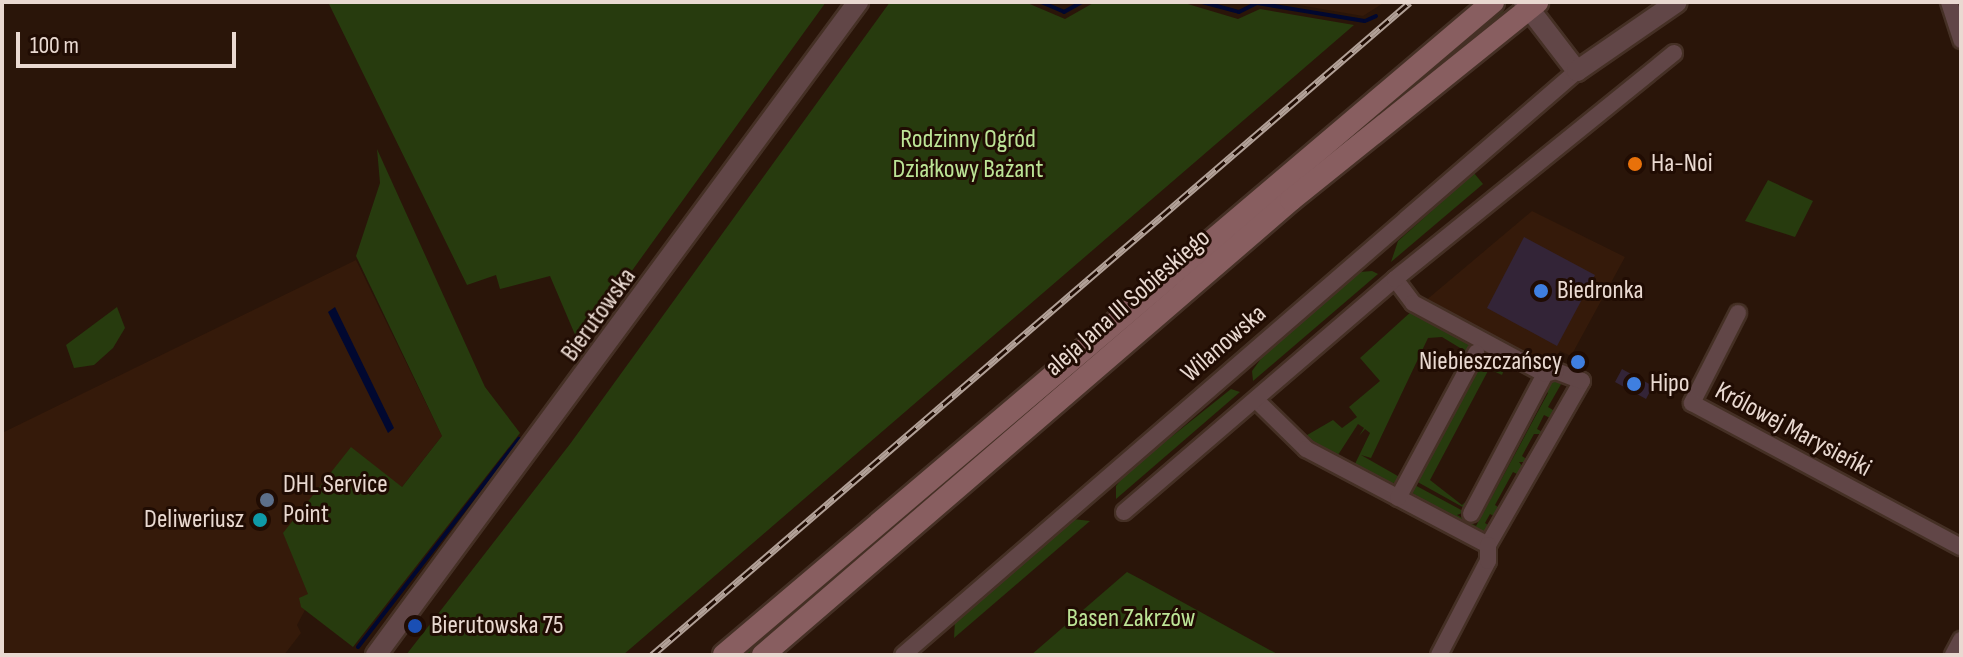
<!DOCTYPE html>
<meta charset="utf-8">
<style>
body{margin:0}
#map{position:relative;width:1963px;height:657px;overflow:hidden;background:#2a1509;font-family:"Sofia Sans Condensed",sans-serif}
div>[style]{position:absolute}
.built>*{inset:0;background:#351a0a}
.green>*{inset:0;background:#273b0e}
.water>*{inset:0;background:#010830}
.stream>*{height:4px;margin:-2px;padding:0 2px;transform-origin:2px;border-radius:2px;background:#010830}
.building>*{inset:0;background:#332437}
.roads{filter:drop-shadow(2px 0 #453025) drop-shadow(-2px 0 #453025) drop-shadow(0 2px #453025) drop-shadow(0 -2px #453025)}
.minor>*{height:16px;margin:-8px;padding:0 8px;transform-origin:8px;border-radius:8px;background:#614647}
.tertiary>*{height:20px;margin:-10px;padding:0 10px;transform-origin:10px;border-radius:10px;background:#614647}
.secondary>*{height:22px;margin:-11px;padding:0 11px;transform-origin:11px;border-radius:11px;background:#885e60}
.rail>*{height:7px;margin-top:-3.5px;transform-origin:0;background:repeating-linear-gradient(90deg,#200c03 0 12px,#b2a198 0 24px);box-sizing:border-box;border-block:2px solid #b2a198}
.dots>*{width:22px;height:22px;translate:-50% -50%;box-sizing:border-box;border:4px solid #200c03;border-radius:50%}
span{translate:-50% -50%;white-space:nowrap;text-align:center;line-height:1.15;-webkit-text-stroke:6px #200c03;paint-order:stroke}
.park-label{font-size:26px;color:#bce496}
.poi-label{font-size:26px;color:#e9d9d1}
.left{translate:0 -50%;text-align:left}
.right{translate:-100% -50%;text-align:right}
.street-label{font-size:26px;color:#e9d9d1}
.frame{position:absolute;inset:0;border:4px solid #e9d9d1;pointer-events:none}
.scale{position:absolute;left:16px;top:32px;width:220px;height:36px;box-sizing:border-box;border:4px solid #e9d9d1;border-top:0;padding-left:10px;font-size:24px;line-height:28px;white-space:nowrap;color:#e9d9d1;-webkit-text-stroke:6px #200c03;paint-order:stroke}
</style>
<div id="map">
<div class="built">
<i style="clip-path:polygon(1281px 2px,1385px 2px,1363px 16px)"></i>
<i style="clip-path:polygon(1532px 211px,1625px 257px,1571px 356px,1560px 351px,1549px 370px,1424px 302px)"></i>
<i style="clip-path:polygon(356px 260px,442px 436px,305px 610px,297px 625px,301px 633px,284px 655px,2px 655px,2px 433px)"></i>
</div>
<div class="green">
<i style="clip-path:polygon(328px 2px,826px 2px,579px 344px,550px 276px,500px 289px,496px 275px,467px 285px)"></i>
<i style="clip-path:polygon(890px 2px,1025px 2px,1065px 19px,1095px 2px,1181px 2px,1238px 19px,1260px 9px,1354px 25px,623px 655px,406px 655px,570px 444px)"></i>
<i style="clip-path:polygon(1498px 11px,1511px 12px,750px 655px,738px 655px)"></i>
<i style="clip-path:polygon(377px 149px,485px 387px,520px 433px,353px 647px,301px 607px,299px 598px,308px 594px,283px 533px,351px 447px,402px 487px,442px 436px,356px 256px,380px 183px)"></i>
<i style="clip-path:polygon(1474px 173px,1483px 184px,1391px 262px,1398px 241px)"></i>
<i style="clip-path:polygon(1768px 180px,1813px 201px,1795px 237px,1745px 221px)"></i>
<i style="clip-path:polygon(1372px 271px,1378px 274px,1253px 381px,1252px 371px,1263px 356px,1360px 272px)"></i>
<i style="clip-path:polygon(117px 307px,125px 328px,113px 348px,94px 365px,74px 368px,66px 345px)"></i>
<i style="clip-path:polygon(1413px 310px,1469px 338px,1472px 347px,1470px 354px,1442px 337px,1428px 338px,1371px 458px,1361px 455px,1403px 479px,1391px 484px,1353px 468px,1370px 433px,1365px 429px,1359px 436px,1364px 428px,1358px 424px,1338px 455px,1343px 460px,1302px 438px,1333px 420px,1342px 428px,1357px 417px,1349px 407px,1380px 381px,1360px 358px)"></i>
<i style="clip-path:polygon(1480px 357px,1504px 370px,1502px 375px,1489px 369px,1430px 480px,1462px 505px,1476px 492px,1468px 510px,1414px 480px)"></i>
<i style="clip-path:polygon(1548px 377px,1564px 379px,1548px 407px,1558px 413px,1554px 420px,1544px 415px,1537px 429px,1546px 434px,1534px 434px,1522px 456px,1531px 462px,1519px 462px,1526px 471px,1523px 477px,1513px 472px,1495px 505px,1504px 511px,1500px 519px,1490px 514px,1485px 523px,1494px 529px,1490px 533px,1481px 535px,1412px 493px,1411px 483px,1465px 512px,1457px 515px,1476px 526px,1548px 393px,1542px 389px)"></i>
<i style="clip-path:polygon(1231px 389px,1240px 392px,1116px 499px,1116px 486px,1126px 473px)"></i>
<i style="clip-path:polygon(1073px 519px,1090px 521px,954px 638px,955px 620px)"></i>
<i style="clip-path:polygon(1127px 572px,1144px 581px,1279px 655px,1031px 655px)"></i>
</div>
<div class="water">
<i style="clip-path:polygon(335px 307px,394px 428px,388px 433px,328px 312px)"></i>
</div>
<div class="stream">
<i style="left:1041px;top:2px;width:25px;rotate:23deg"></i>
<i style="left:1064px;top:12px;width:21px;rotate:-29deg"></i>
<i style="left:1202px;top:2px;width:38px;rotate:15deg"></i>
<i style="left:1239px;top:12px;width:20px;rotate:-27deg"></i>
<i style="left:1257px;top:3px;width:109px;rotate:9.5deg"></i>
<i style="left:1365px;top:21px;width:12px;rotate:-24deg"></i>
<i style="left:358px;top:647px;width:263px;rotate:-52.3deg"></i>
</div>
<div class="building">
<i style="clip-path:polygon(1524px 237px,1595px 275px,1557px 346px,1487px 308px)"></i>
<i style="clip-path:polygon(1622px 369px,1653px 386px,1646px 399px,1615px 382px)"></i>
</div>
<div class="roads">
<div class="minor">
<i style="left:1949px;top:2px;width:40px;rotate:72deg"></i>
<i style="left:1395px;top:279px;width:30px;rotate:53deg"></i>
<i style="left:1413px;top:303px;width:150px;rotate:28.3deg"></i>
<i style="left:1545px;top:374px;width:158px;rotate:117.9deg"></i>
<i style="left:1738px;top:313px;width:101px;rotate:117.1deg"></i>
<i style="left:1692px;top:403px;width:305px;rotate:28.2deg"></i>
<i style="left:1256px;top:400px;width:70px;rotate:44.4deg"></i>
<i style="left:1306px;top:449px;width:206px;rotate:27.8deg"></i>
<i style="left:1398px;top:498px;width:165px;rotate:-61.7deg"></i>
<i style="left:1124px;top:512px;width:357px;rotate:-40.7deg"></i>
<i style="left:1395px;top:279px;width:359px;rotate:-39deg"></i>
<i style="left:1488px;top:545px;width:189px;rotate:-60.2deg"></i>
<i style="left:1582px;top:381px;width:28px;rotate:-159deg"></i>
<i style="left:1556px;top:371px;width:11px;rotate:165deg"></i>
<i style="left:903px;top:655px;width:892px;rotate:-40.91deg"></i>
<i style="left:1439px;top:655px;width:106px;rotate:-62.5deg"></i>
<i style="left:1488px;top:561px;width:16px;rotate:-90deg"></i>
<i style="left:1953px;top:655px;width:17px;rotate:-62deg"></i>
</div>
<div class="tertiary">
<i style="left:1524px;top:2px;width:87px;rotate:52.5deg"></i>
<i style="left:1577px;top:71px;width:121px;rotate:-34.6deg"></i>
<i style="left:376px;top:655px;width:812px;rotate:-53.57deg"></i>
</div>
<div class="secondary">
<i style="left:724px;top:655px;width:1009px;rotate:-40.34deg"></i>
<i style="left:763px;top:655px;width:697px;rotate:-40.75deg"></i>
<i style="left:1291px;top:200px;width:316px;rotate:-38.8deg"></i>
</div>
</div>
<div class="rail">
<i style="left:652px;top:655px;width:1000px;rotate:-40.74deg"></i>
</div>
<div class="dots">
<i style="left:1635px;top:164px;background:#e8710a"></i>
<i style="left:1541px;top:291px;background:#3f7fe0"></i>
<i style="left:1578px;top:362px;background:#3f7fe0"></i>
<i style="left:1634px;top:384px;background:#3f7fe0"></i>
<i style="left:267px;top:500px;background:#5c6f8a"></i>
<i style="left:260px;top:520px;background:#0f9aa8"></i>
<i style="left:415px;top:626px;background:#1a4fb4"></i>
</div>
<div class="park-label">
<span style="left:968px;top:155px">Rodzinny Ogród<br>Działkowy Bażant</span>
<span style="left:1131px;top:619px">Basen Zakrzów</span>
</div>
<div class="poi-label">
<span class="left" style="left:1651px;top:164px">Ha-Noi</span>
<span class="left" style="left:1557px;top:291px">Biedronka</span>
<span class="right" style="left:1562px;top:362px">Niebieszczańscy</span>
<span class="left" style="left:1650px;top:384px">Hipo</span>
<span class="left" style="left:283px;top:500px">DHL Service<br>Point</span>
<span class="right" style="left:244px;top:520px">Deliweriusz</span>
<span class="left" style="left:431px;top:626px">Bierutowska 75</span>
</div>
<div class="street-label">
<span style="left:1128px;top:303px;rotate:-41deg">aleja Jana III Sobieskiego</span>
<span style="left:599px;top:315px;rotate:-54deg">Bierutowska</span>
<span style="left:1224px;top:344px;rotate:-41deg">Wilanowska</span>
<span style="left:1793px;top:430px;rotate:28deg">Królowej Marysieńki</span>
</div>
<div class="frame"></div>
<div class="scale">100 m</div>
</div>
